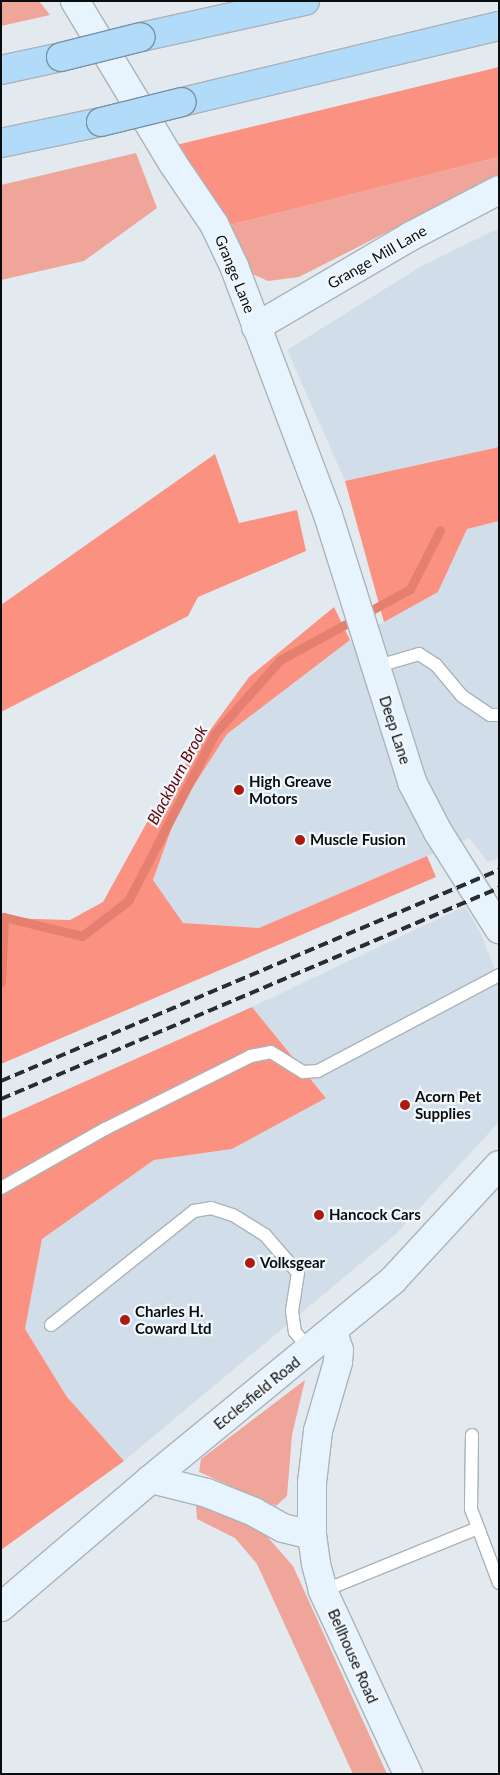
<!DOCTYPE html>
<style>
body{margin:0}
#map{position:relative;width:500px;height:1775px;overflow:hidden;background:#e3eaef;font-family:Lato,sans-serif}
div>[style]{position:absolute}
.built>*{inset:0;background:#d1dee9}
.green>*{inset:0;background:#efa599}
.forest>*{inset:0;background:#fa9181}
.stream>*{height:9px;margin:-4.5px;padding:0 4.5px;transform-origin:4.5px;border-radius:4.5px;background:#e57f70}
.roads{filter:drop-shadow(1px 0 #acb3b8) drop-shadow(-1px 0 #acb3b8) drop-shadow(0 1px #acb3b8) drop-shadow(0 -1px #acb3b8)}
.lane>*{height:12px;margin:-6px;padding:0 6px;transform-origin:6px;border-radius:6px;background:#fff}
.secondary>*{height:28px;margin:-14px;padding:0 14px;transform-origin:14px;border-radius:14px;background:#e8f4fd}
.highway>*{height:28px;margin:-14px;padding:0 14px;transform-origin:14px;border-radius:14px;background:#b2daf9}
.rail>*{height:4px;margin-top:-2px;transform-origin:0;background:repeating-linear-gradient(90deg,#2a2d2f 0 10px,transparent 0 15px)}
.bridges{filter:drop-shadow(1px 0 #7792a7) drop-shadow(-1px 0 #7792a7) drop-shadow(0 1px #7792a7) drop-shadow(0 -1px #7792a7)}
.highway-bridge>*{height:28px;margin:-14px;padding:0 14px;transform-origin:14px;border-radius:14px;background:#b2daf9}
.dots>*{width:14px;height:14px;translate:-50% -50%;box-sizing:border-box;border:2px solid #f0f7fd;border-radius:50%}
span{translate:-50% -50%;white-space:nowrap;text-align:center;line-height:1.15;-webkit-text-stroke:4.5px #f0f7fd;paint-order:stroke}
.street-label{font-size:15px;color:#0a0d0e}
.poi-label{font-size:15px;color:#0a0d0e;font-weight:700}
.left{translate:0 -50%;text-align:left}
.water-label{font-size:16px;color:#600000;font-style:italic}
.frame{position:absolute;inset:0;border:2px solid #0a0d0e;pointer-events:none}
</style>
<div id="map">
<div class="built">
<i style="clip-path:polygon(499px 228px,499px 447px,345px 481px,287px 350px,420px 267px)"></i>
<i style="clip-path:polygon(499px 521px,499px 858px,488px 862px,469px 838px,259px 928px,183px 923px,153px 880px,178px 810px,227px 734px,350px 640px,438px 592px,467px 529px)"></i>
<i style="clip-path:polygon(465px 906px,481px 934px,499px 980px,499px 1122px,396px 1234px,124px 1461px,67px 1397px,25px 1329px,42px 1239px,154px 1160px,232px 1149px,326px 1097px,252px 1007px)"></i>
</div>
<div class="green">
<i style="clip-path:polygon(1px 1px,39px 1px,50px 15px,1px 26px)"></i>
<i style="clip-path:polygon(136px 153px,157px 208px,84px 261px,1px 280px,1px 185px)"></i>
<i style="clip-path:polygon(499px 157px,499px 175px,299px 277px,268px 281px,248px 272px,230px 225px)"></i>
<i style="clip-path:polygon(305px 1380px,292px 1435px,287px 1496px,276px 1506px,199px 1472px,201px 1459px)"></i>
<i style="clip-path:polygon(207px 1504px,257px 1525px,293px 1566px,387px 1774px,353px 1774px,257px 1564px,235px 1538px,197px 1519px,196px 1505px)"></i>
</div>
<div class="forest">
<i style="clip-path:polygon(499px 67px,499px 157px,230px 225px,176px 145px)"></i>
<i style="clip-path:polygon(499px 447px,499px 521px,467px 529px,438px 592px,384px 622px,345px 481px)"></i>
<i style="clip-path:polygon(215px 454px,239px 523px,297px 510px,306px 551px,198px 597px,188px 616px,1px 712px,1px 605px)"></i>
<i style="clip-path:polygon(334px 607px,350px 640px,227px 734px,178px 810px,153px 880px,183px 923px,259px 928px,427px 856px,436px 877px,1px 1064px,1px 918px,70px 920px,103px 902px,161px 797px,249px 677px)"></i>
<i style="clip-path:polygon(252px 1007px,326px 1098px,232px 1149px,154px 1160px,42px 1239px,25px 1329px,67px 1397px,124px 1461px,1px 1550px,1px 1119px)"></i>
</div>
<div class="stream">
<i style="left:1px;top:982px;width:65px;rotate:-87.4deg"></i>
<i style="left:4px;top:917px;width:80px;rotate:13.7deg"></i>
<i style="left:82px;top:936px;width:58px;rotate:-37.3deg"></i>
<i style="left:128px;top:901px;width:189px;rotate:-62.6deg"></i>
<i style="left:215px;top:733px;width:98px;rotate:-48.3deg"></i>
<i style="left:280px;top:660px;width:148px;rotate:-28.6deg"></i>
<i style="left:410px;top:589px;width:66px;rotate:-63deg"></i>
</div>
<div class="roads">
<div class="lane">
<i style="left:375px;top:667px;width:46px;rotate:-16.5deg"></i>
<i style="left:419px;top:654px;width:20px;rotate:33deg"></i>
<i style="left:436px;top:665px;width:40px;rotate:50deg"></i>
<i style="left:462px;top:696px;width:34px;rotate:34deg"></i>
<i style="left:490px;top:715px;width:9px"></i>
<i style="left:1px;top:1188px;width:120px;rotate:-29.6deg"></i>
<i style="left:105px;top:1129px;width:163px;rotate:-26.6deg"></i>
<i style="left:251px;top:1056px;width:20px;rotate:-11deg"></i>
<i style="left:271px;top:1052px;width:38px;rotate:32deg"></i>
<i style="left:303px;top:1072px;width:15px;rotate:-4deg"></i>
<i style="left:318px;top:1071px;width:205px;rotate:-27.9deg"></i>
<i style="left:51px;top:1325px;width:183px;rotate:-38.6deg"></i>
<i style="left:194px;top:1211px;width:17px;rotate:-10deg"></i>
<i style="left:211px;top:1208px;width:23px;rotate:18deg"></i>
<i style="left:233px;top:1215px;width:38px;rotate:32deg"></i>
<i style="left:265px;top:1235px;width:50px;rotate:49deg"></i>
<i style="left:298px;top:1273px;width:38px;rotate:99deg"></i>
<i style="left:292px;top:1311px;width:21px;rotate:82deg"></i>
<i style="left:295px;top:1332px;width:23px;rotate:50deg"></i>
<i style="left:472px;top:1435px;width:74px;rotate:90.8deg"></i>
<i style="left:471px;top:1509px;width:79px;rotate:69.3deg"></i>
<i style="left:323px;top:1591px;width:165px;rotate:-22.1deg"></i>
</div>
<div class="secondary">
<i style="left:75px;top:1px;width:188px;rotate:58.9deg"></i>
<i style="left:172px;top:162px;width:75px;rotate:55.9deg"></i>
<i style="left:214px;top:224px;width:47px;rotate:64.5deg"></i>
<i style="left:234px;top:266px;width:266px;rotate:69.3deg"></i>
<i style="left:328px;top:515px;width:280px;rotate:72.5deg"></i>
<i style="left:412px;top:782px;width:56px;rotate:62.5deg"></i>
<i style="left:438px;top:832px;width:115px;rotate:57.8deg"></i>
<i style="left:256px;top:327px;width:180px;rotate:-30.4deg"></i>
<i style="left:411px;top:236px;width:99px;rotate:-27.6deg"></i>
<i style="left:333px;top:1332px;width:19px;rotate:72deg"></i>
<i style="left:339px;top:1350px;width:12px;rotate:95deg"></i>
<i style="left:338px;top:1362px;width:72px;rotate:106.2deg"></i>
<i style="left:318px;top:1431px;width:52px;rotate:96.6deg"></i>
<i style="left:312px;top:1483px;width:52px;rotate:90deg"></i>
<i style="left:312px;top:1535px;width:29px;rotate:82deg"></i>
<i style="left:316px;top:1564px;width:28px;rotate:75deg"></i>
<i style="left:323px;top:1591px;width:202px;rotate:65.1deg"></i>
<i style="left:151px;top:1479px;width:58px;rotate:14deg"></i>
<i style="left:207px;top:1493px;width:51px;rotate:22deg"></i>
<i style="left:254px;top:1512px;width:33px;rotate:29deg"></i>
<i style="left:283px;top:1528px;width:30px;rotate:14deg"></i>
<i style="left:1px;top:1607px;width:197px;rotate:-40.5deg"></i>
<i style="left:151px;top:1479px;width:313px;rotate:-39.4deg"></i>
<i style="left:393px;top:1280px;width:156px;rotate:-47.3deg"></i>
</div>
<div class="highway">
<i style="left:141px;top:37px;width:168px;rotate:-12.4deg"></i>
<i style="left:1px;top:70px;width:61px;rotate:-12.2deg"></i>
<i style="left:182px;top:102px;width:326px;rotate:-13.5deg"></i>
<i style="left:1px;top:143px;width:102px;rotate:-11.9deg"></i>
</div>
</div>
<div class="rail">
<i style="left:1px;top:1081px;width:541px;rotate:-22.96deg"></i>
<i style="left:1px;top:1099px;width:541px;rotate:-22.96deg"></i>
</div>
<div class="bridges">
<div class="highway-bridge">
<i style="left:61px;top:57px;width:82px;rotate:-14deg"></i>
<i style="left:101px;top:122px;width:83px;rotate:-13.9deg"></i>
</div>
</div>
<div class="dots">
<i style="left:239px;top:790px;background:#ac1b12"></i>
<i style="left:300px;top:840px;background:#ac1b12"></i>
<i style="left:405px;top:1105px;background:#ac1b12"></i>
<i style="left:319px;top:1215px;background:#ac1b12"></i>
<i style="left:250px;top:1263px;background:#ac1b12"></i>
<i style="left:125px;top:1320px;background:#ac1b12"></i>
</div>
<div class="street-label">
<span style="left:377px;top:257px;rotate:-30deg">Grange Mill Lane</span>
<span style="left:235px;top:274px;rotate:68deg">Grange Lane</span>
<span style="left:395px;top:730px;rotate:72deg">Deep Lane</span>
<span style="left:257px;top:1393px;rotate:-39deg">Ecclesfield Road</span>
<span style="left:353px;top:1656px;rotate:66deg">Bellhouse Road</span>
</div>
<div class="poi-label">
<span class="left" style="left:249px;top:790px">High Greave<br>Motors</span>
<span class="left" style="left:310px;top:840px">Muscle Fusion</span>
<span class="left" style="left:415px;top:1105px">Acorn Pet<br>Supplies</span>
<span class="left" style="left:329px;top:1215px">Hancock Cars</span>
<span class="left" style="left:260px;top:1263px">Volksgear</span>
<span class="left" style="left:135px;top:1320px">Charles H.<br>Coward Ltd</span>
</div>
<div class="water-label">
<span style="left:177px;top:775px;rotate:-62deg">Blackburn Brook</span>
</div>
<div class="frame"></div>
</div>
